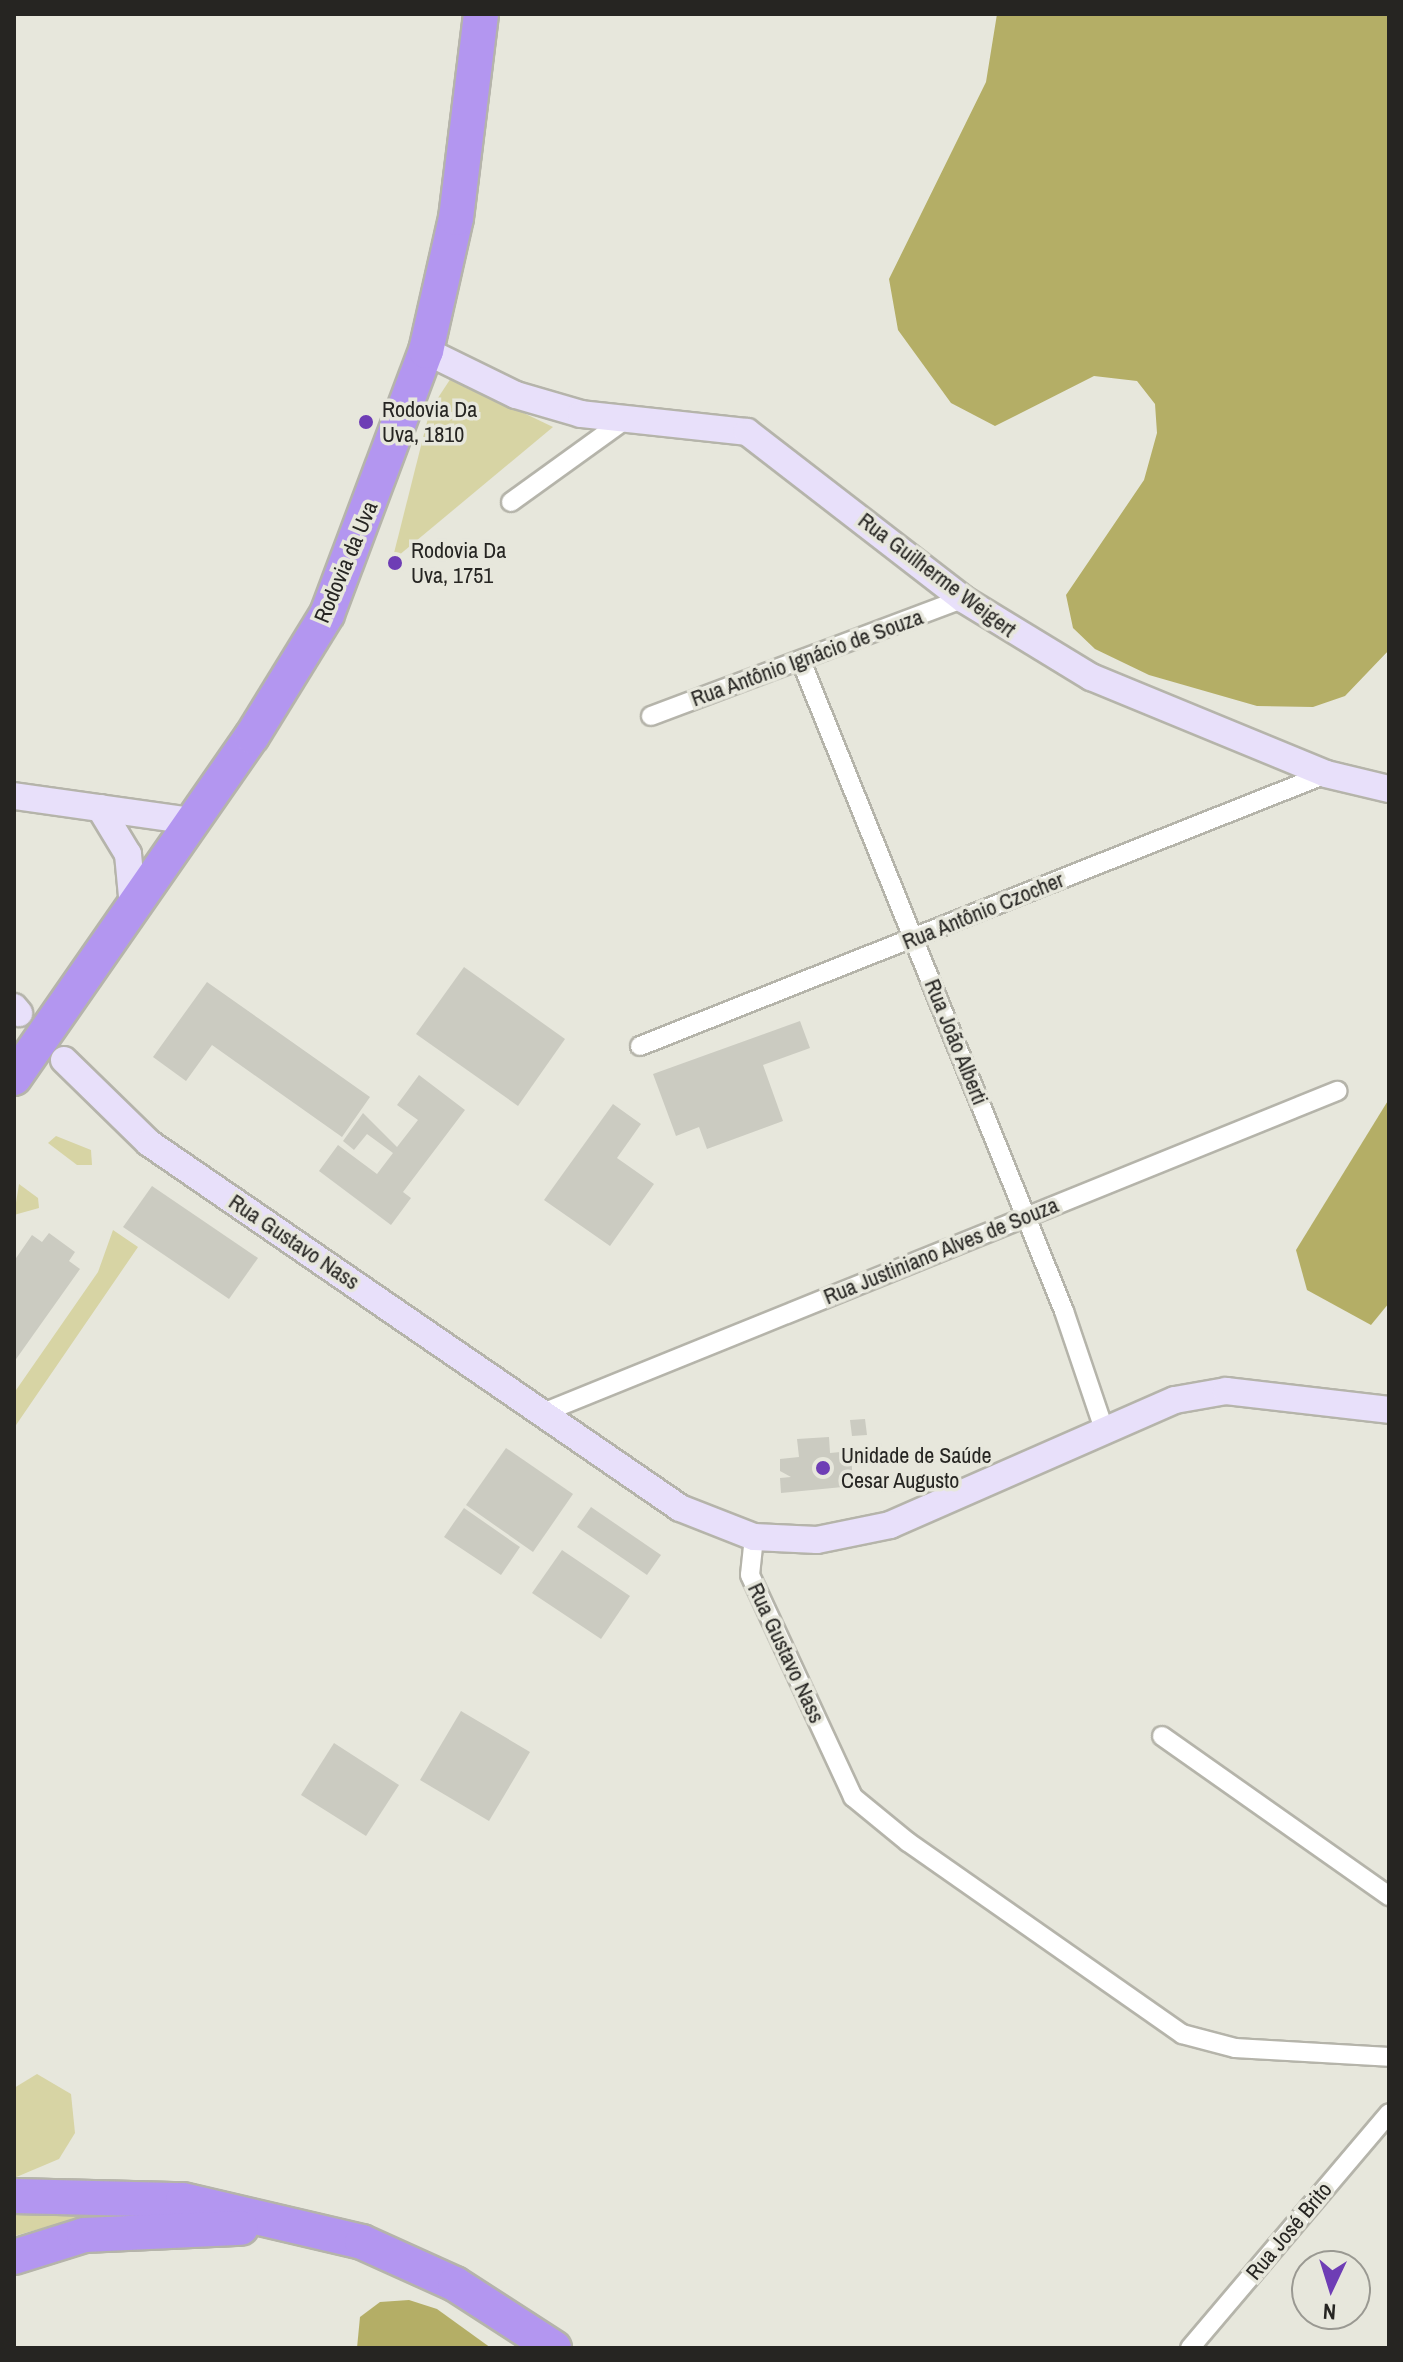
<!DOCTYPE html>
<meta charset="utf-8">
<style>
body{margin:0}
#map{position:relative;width:1403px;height:2362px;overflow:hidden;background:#e7e7dc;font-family:"Archivo Narrow",sans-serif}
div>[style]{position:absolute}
.green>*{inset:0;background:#d7d4a4}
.forest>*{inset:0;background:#b4ae66}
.building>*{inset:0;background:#cbcbc1}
.roads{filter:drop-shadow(2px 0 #b5b4aa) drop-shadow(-2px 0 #b5b4aa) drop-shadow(0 2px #b5b4aa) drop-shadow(0 -2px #b5b4aa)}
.street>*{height:18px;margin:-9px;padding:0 9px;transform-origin:9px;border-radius:9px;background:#fff}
.secondary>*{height:26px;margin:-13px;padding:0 13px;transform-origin:13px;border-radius:13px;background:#e8e0fa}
.highway>*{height:34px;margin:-17px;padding:0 17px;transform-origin:17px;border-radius:17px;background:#b396f0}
.dots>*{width:22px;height:22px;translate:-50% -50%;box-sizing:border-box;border:4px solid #e7e7dc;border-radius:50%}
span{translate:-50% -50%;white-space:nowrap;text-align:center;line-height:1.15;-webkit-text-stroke:7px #e7e7dc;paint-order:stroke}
.poi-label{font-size:22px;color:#262522}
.left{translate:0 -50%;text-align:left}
.street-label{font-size:22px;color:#262522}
.frame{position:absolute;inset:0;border:16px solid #262522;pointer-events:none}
.north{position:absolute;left:1291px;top:2250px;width:80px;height:80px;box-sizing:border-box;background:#e7e7dc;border:2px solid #9a9992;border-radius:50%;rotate:184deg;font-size:22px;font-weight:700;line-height:32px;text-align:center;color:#262522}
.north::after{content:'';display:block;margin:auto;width:28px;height:36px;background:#6e3db5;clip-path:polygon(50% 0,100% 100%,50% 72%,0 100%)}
</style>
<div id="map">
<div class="green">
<i style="clip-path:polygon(451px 378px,553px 427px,392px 561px,430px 410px)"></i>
<i style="clip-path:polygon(56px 1136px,91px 1150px,92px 1165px,77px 1165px,48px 1143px)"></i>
<i style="clip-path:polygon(19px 1184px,38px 1198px,39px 1208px,14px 1215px)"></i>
<i style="clip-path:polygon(113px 1230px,138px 1247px,14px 1428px,14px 1393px,98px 1272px)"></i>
<i style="clip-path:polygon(37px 2074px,71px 2094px,75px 2133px,59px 2159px,14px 2178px,14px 2088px)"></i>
<i style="clip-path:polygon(14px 2206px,94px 2214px,14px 2236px)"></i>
</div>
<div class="forest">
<i style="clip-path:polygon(997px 14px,1389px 14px,1389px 650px,1345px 696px,1313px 707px,1257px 706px,1149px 675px,1095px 649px,1073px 628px,1066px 595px,1144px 480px,1157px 433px,1155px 404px,1137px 381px,1094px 376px,995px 426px,951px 403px,898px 330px,889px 279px,986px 82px)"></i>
<i style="clip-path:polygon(1389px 1099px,1389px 1303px,1371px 1325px,1307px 1290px,1296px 1250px)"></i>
<i style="clip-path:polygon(409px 2300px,437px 2309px,491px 2348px,357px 2348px,360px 2317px,380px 2302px)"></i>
</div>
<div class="building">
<i style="clip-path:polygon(464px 967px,565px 1039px,518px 1106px,416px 1034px)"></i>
<i style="clip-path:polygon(207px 982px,370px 1097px,342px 1137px,212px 1045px,186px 1081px,153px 1057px)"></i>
<i style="clip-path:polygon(800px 1021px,810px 1048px,763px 1065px,783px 1121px,707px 1149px,699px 1127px,676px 1136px,653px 1074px)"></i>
<i style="clip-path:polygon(419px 1075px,465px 1110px,403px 1192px,411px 1198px,391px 1225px,319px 1171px,338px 1145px,377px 1174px,393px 1153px,367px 1134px,354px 1150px,343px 1141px,363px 1113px,397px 1147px,418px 1120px,397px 1105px)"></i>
<i style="clip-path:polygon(613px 1104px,641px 1124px,617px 1158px,654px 1184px,610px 1246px,544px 1200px)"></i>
<i style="clip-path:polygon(152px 1186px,258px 1258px,229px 1299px,123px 1227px)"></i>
<i style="clip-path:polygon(49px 1233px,75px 1252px,69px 1261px,80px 1269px,14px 1362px,14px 1261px,32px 1235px,42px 1242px)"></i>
<i style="clip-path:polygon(865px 1419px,867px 1435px,852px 1436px,850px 1420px)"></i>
<i style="clip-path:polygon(829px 1437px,830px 1453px,851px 1451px,853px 1486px,781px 1493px,780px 1478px,791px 1477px,780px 1471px,780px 1459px,799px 1457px,797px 1439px)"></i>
<i style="clip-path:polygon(506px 1448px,573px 1494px,533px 1552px,466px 1505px)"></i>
<i style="clip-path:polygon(591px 1507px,661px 1555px,647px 1575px,577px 1527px)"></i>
<i style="clip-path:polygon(464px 1508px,520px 1547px,501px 1575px,444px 1537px)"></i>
<i style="clip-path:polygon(562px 1550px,630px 1596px,601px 1639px,532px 1593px)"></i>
<i style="clip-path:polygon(461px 1711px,530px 1752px,489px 1821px,420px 1780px)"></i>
<i style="clip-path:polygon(334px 1743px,399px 1785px,366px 1836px,301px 1795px)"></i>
</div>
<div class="roads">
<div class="street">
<i style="left:511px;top:502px;width:142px;rotate:-35.8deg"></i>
<i style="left:801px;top:661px;width:701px;rotate:67.97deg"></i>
<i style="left:1064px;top:1311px;width:121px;rotate:71.3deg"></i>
<i style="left:651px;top:716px;width:333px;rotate:-20.6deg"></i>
<i style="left:640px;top:1046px;width:738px;rotate:-21.63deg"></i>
<i style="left:545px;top:1412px;width:855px;rotate:-22.06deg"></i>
<i style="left:754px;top:1537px;width:38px;rotate:96deg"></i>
<i style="left:750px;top:1575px;width:245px;rotate:65.1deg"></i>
<i style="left:853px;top:1797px;width:71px;rotate:39.3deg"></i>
<i style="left:908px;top:1842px;width:335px;rotate:35deg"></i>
<i style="left:1182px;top:2034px;width:55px;rotate:14.8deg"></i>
<i style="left:1235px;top:2048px;width:154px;rotate:3.3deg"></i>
<i style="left:1162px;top:1736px;width:278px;rotate:35.2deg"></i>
<i style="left:1190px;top:2348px;width:308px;rotate:-49.7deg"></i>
</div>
<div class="secondary">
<i style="left:426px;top:351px;width:100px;rotate:26.1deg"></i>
<i style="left:516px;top:395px;width:68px;rotate:16.3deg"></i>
<i style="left:581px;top:414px;width:167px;rotate:6.2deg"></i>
<i style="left:747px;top:432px;width:273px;rotate:37.7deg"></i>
<i style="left:963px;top:599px;width:150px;rotate:31.4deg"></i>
<i style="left:1091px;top:677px;width:254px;rotate:22.4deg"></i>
<i style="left:1326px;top:774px;width:65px;rotate:13.4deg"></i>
<i style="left:14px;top:796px;width:180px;rotate:8deg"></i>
<i style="left:100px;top:808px;width:54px;rotate:58.7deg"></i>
<i style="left:128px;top:854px;width:53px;rotate:84.6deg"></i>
<i style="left:14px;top:1007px;width:8px;rotate:50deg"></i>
<i style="left:64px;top:1060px;width:119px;rotate:44.3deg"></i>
<i style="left:149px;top:1143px;width:644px;rotate:34.5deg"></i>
<i style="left:680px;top:1508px;width:79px;rotate:21.4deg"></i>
<i style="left:754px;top:1537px;width:63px;rotate:2.7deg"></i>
<i style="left:817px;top:1540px;width:75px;rotate:-11.6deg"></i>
<i style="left:890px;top:1525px;width:311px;rotate:-23.7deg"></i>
<i style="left:1175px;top:1400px;width:52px;rotate:-10deg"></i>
<i style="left:1226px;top:1391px;width:164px;rotate:6.6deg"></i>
</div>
<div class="highway">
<i style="left:14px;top:1078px;width:417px;rotate:-55.2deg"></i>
<i style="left:252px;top:736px;width:143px;rotate:-58.4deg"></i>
<i style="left:327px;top:614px;width:281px;rotate:-69.4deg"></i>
<i style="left:426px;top:351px;width:136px;rotate:-77.3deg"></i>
<i style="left:456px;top:218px;width:206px;rotate:-83deg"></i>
<i style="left:14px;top:2196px;width:169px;rotate:1.4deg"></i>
<i style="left:183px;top:2200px;width:184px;rotate:13.2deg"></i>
<i style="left:362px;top:2242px;width:102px;rotate:24.3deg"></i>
<i style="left:455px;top:2284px;width:118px;rotate:32.9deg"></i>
<i style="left:14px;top:2257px;width:73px;rotate:-17.4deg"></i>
<i style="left:84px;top:2235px;width:157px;rotate:-2.6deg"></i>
</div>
</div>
<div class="dots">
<i style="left:366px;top:422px;background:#6e3db5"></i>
<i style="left:395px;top:563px;background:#6e3db5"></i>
<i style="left:823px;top:1468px;background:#6e3db5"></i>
</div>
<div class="poi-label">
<span class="left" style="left:382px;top:422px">Rodovia Da<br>Uva, 1810</span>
<span class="left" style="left:411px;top:563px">Rodovia Da<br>Uva, 1751</span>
<span class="left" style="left:841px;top:1468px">Unidade de Saúde<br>Cesar Augusto</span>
</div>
<div class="street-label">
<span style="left:346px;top:562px;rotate:-67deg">Rodovia da Uva</span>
<span style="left:937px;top:575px;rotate:37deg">Rua Guilherme Weigert</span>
<span style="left:807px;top:658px;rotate:-20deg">Rua Antônio Ignácio de Souza</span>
<span style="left:983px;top:911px;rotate:-22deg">Rua Antônio Czocher</span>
<span style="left:956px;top:1042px;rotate:68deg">Rua João Alberti</span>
<span style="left:294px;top:1242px;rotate:34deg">Rua Gustavo Nass</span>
<span style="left:941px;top:1251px;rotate:-22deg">Rua Justiniano Alves de Souza</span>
<span style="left:786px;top:1653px;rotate:65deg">Rua Gustavo Nass</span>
<span style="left:1289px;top:2231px;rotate:-50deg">Rua José Brito</span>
</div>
<div class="frame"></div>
<div class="north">N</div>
</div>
